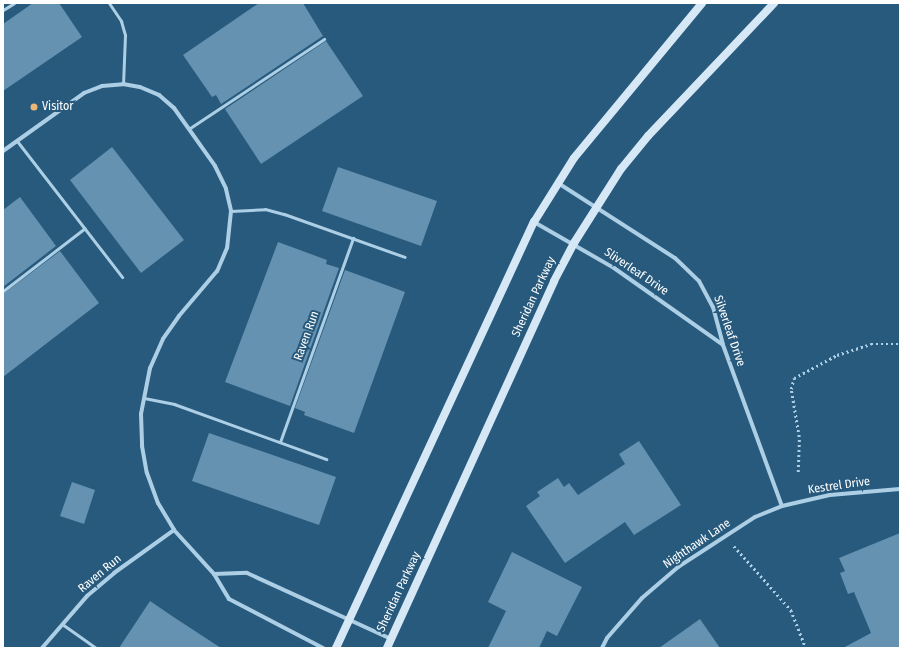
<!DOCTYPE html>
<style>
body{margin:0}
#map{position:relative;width:903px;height:651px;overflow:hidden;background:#275a7d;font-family:"Fira Sans Condensed",sans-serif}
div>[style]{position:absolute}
.building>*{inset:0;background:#6492b0}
.path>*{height:2.5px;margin-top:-1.25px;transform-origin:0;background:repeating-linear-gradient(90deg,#adcfe5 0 2px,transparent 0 5px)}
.service>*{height:3px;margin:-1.5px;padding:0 1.5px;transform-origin:1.5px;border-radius:1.5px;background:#adcfe5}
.minor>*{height:4px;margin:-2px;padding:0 2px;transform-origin:2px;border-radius:2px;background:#adcfe5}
.secondary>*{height:8px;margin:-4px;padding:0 4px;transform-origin:4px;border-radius:4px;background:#d6e8f5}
.dots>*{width:11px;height:11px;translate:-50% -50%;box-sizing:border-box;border:2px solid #275a7d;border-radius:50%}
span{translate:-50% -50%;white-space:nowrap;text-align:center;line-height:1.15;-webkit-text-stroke:4px #275a7d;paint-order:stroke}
.poi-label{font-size:12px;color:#fff}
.left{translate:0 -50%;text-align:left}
.street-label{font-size:12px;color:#fff}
.frame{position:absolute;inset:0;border:4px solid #fff;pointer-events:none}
</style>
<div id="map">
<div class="building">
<i style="clip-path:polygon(33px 3px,59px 3px,82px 37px,3px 91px,3px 24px)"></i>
<i style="clip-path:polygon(259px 3px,303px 3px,323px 36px,221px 104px,216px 95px,212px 97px,183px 55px)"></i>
<i style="clip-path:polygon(326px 41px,363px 96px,261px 164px,225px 109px)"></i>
<i style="clip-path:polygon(112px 147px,184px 240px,141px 273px,70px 180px)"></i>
<i style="clip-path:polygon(338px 167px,437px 201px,421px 246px,322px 211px)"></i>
<i style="clip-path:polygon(20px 197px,56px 246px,3px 287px,3px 210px)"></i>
<i style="clip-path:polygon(278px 242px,327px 260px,326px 264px,339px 268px,290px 406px,225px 382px)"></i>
<i style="clip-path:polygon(60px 251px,99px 303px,3px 377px,3px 294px)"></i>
<i style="clip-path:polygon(345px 270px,405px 292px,354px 433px,304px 415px,305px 412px,295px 408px)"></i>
<i style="clip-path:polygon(209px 433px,336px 477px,319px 525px,192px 481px)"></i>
<i style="clip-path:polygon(639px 441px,681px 505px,634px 535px,625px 522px,565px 563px,526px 506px,540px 496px,537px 492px,558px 478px,564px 487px,569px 483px,578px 495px,625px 464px,619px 454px)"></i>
<i style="clip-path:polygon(72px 482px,95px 490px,84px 524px,60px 516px)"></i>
<i style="clip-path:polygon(900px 533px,900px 648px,843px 648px,871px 633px,854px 592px,848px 594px,840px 573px,845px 571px,839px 558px)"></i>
<i style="clip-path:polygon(512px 552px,582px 587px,557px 636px,547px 631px,539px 648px,488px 648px,506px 611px,488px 602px)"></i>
<i style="clip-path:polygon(150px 601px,175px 618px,221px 648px,119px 648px)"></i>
<i style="clip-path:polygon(700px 619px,720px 648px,659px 648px)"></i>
</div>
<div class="path">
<i style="left:798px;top:472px;width:35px;rotate:-88deg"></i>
<i style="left:799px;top:437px;width:49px;rotate:-99.5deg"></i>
<i style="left:791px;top:389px;width:11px;rotate:-75deg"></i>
<i style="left:794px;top:378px;width:49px;rotate:-28.1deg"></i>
<i style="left:837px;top:355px;width:36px;rotate:-18deg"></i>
<i style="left:871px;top:344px;width:29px"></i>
<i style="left:734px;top:546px;width:86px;rotate:48.3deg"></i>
<i style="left:791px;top:610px;width:41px;rotate:68.5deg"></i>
</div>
<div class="service">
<i style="left:109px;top:3px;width:22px;rotate:56deg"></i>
<i style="left:121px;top:21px;width:15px;rotate:74deg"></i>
<i style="left:125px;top:35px;width:49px;rotate:92.3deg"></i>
<i style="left:3px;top:10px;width:13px;rotate:-32deg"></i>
<i style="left:190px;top:128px;width:161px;rotate:-33.6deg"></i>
<i style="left:17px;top:141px;width:172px;rotate:52.3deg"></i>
<i style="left:231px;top:211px;width:34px;rotate:-3deg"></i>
<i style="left:265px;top:209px;width:20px;rotate:15deg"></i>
<i style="left:284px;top:214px;width:128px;rotate:19.6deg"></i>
<i style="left:3px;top:291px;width:103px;rotate:-37.5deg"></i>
<i style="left:144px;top:398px;width:31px;rotate:11deg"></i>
<i style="left:174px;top:404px;width:162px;rotate:19.9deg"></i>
<i style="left:280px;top:442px;width:217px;rotate:-70.3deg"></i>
<i style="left:62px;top:624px;width:42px;rotate:35.2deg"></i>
</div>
<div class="minor">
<i style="left:3px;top:151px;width:100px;rotate:-35.6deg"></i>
<i style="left:84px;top:93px;width:19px;rotate:-21deg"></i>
<i style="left:102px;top:86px;width:21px;rotate:-5deg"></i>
<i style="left:123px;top:84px;width:17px;rotate:10deg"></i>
<i style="left:140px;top:87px;width:21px;rotate:23deg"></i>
<i style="left:159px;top:95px;width:20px;rotate:41deg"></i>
<i style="left:174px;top:108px;width:71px;rotate:54.7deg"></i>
<i style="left:215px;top:166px;width:25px;rotate:64deg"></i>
<i style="left:226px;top:189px;width:23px;rotate:77deg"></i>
<i style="left:231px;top:211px;width:37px;rotate:96deg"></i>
<i style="left:227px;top:248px;width:25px;rotate:113deg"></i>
<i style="left:217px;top:271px;width:59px;rotate:130.2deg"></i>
<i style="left:179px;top:316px;width:28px;rotate:125deg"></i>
<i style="left:163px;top:339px;width:32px;rotate:114deg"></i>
<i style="left:150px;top:368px;width:47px;rotate:101.1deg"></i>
<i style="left:141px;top:414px;width:32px;rotate:88deg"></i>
<i style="left:142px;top:446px;width:27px;rotate:80deg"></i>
<i style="left:147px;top:473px;width:32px;rotate:70deg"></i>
<i style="left:158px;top:503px;width:31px;rotate:59deg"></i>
<i style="left:174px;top:530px;width:59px;rotate:47.7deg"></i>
<i style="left:214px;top:574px;width:29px;rotate:59deg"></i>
<i style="left:229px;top:599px;width:106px;rotate:27.5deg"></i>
<i style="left:558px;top:183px;width:139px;rotate:32.7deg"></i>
<i style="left:675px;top:258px;width:33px;rotate:44deg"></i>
<i style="left:699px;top:281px;width:30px;rotate:62deg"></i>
<i style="left:713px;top:307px;width:39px;rotate:75deg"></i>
<i style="left:723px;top:345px;width:171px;rotate:69.9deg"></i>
<i style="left:534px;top:222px;width:92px;rotate:29.9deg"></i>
<i style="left:614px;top:268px;width:133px;rotate:35.2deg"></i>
<i style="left:214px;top:574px;width:33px;rotate:-2deg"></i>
<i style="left:247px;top:573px;width:158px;rotate:24.6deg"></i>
<i style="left:42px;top:648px;width:69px;rotate:-49.1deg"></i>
<i style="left:87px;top:596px;width:35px;rotate:-40deg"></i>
<i style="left:114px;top:573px;width:74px;rotate:-35.6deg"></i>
<i style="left:602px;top:648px;width:11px;rotate:-63deg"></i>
<i style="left:607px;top:638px;width:53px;rotate:-48.8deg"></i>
<i style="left:642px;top:598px;width:48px;rotate:-40.7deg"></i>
<i style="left:678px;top:567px;width:92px;rotate:-33deg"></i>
<i style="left:755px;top:517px;width:29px;rotate:-22deg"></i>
<i style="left:782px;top:506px;width:49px;rotate:-12.9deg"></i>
<i style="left:830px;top:495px;width:70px;rotate:-4.9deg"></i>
</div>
<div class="secondary">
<i style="left:336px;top:648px;width:470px;rotate:-65.1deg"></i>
<i style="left:534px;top:222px;width:75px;rotate:-58deg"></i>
<i style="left:574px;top:158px;width:201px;rotate:-50.4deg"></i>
<i style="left:387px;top:648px;width:403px;rotate:-65.5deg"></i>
<i style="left:554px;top:281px;width:43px;rotate:-62.2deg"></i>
<i style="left:574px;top:243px;width:88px;rotate:-57.6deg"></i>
<i style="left:621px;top:169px;width:43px;rotate:-50.7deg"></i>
<i style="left:648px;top:136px;width:183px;rotate:-46.5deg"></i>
</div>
<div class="dots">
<i style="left:34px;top:107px;background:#ecb673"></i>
</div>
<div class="poi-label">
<span class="left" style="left:42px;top:107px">Visitor</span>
</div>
<div class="street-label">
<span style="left:636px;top:272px;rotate:34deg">Sliverleaf Drive</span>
<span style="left:534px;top:297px;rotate:-65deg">Sheridan Parkway</span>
<span style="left:729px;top:331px;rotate:71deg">Silverleaf Drive</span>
<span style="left:307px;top:336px;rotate:-70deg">Raven Run</span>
<span style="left:839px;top:486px;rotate:-8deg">Kestrel Drive</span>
<span style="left:697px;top:544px;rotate:-34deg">Nighthawk Lane</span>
<span style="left:100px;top:574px;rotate:-40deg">Raven Run</span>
<span style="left:399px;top:592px;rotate:-65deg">Sheridan Parkway</span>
</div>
<div class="frame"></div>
</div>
